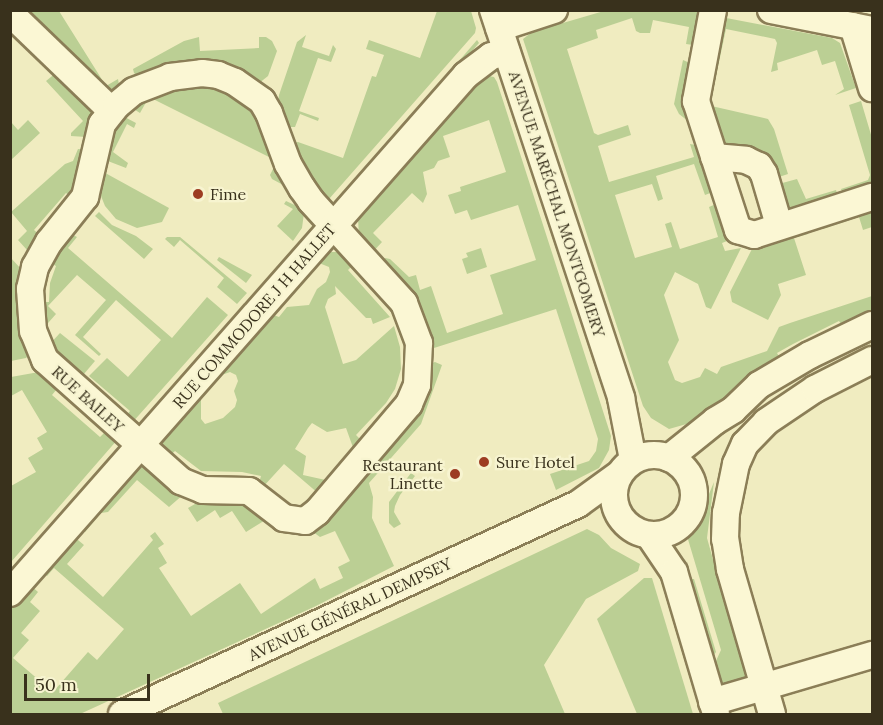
<!DOCTYPE html>
<meta charset="utf-8">
<style>
body{margin:0}
#map{position:relative;width:883px;height:725px;overflow:hidden;background:#f0ecc0;font-family:Lora,serif}
div>[style]{position:absolute}
.green>*{inset:0;background:#bbcf94}
.roads{filter:drop-shadow(2px 0 #8b7e57) drop-shadow(-2px 0 #8b7e57) drop-shadow(0 2px #8b7e57) drop-shadow(0 -2px #8b7e57)}
.minor>*{height:26px;margin:-13px;padding:0 13px;transform-origin:13px;border-radius:13px;background:#fbf7d4}
.minor>.ring{margin:-13px;padding:0;box-sizing:content-box;background:none;border:26px solid #fbf7d4;border-radius:50%}
.dots>*{width:16px;height:16px;translate:-50% -50%;box-sizing:border-box;border:3px solid #f7f4d0;border-radius:50%}
span{translate:-50% -50%;white-space:nowrap;text-align:center;line-height:1.15;-webkit-text-stroke:4.5px #f7f4d0;paint-order:stroke}
.poi-label{font-size:16px;color:#39311c}
.left{translate:0 -50%;text-align:left}
.right{translate:-100% -50%;text-align:right}
.street-label{font-size:16px;color:#39311c}
.frame{position:absolute;inset:0;border:12px solid #39311c;pointer-events:none}
.scale{position:absolute;left:24px;top:674px;width:126px;height:27px;box-sizing:border-box;border:3px solid #39311c;border-top:0;padding-left:8px;font-size:18px;line-height:21px;white-space:nowrap;color:#39311c;-webkit-text-stroke:4px #f7f4d0;paint-order:stroke}
</style>
<div id="map">
<div class="green">
<i style="clip-path:polygon(702px 10px,697px 43px,693px 45px,686px 44px,689px 27px,653px 20px,650px 33px,640px 33px,636px 31px,632px 18px,596px 30px,598px 38px,567px 49px,594px 133px,598px 135px,628px 125px,631px 135px,598px 146px,609px 182px,694px 157px,690px 144px,701px 146px,713px 192px,705px 195px,694px 164px,656px 176px,663px 199px,658px 201px,652px 184px,615px 195px,635px 258px,672px 247px,665px 224px,671px 222px,680px 249px,718px 237px,709px 207px,716px 204px,732px 239px,722px 243px,725px 251px,741px 248px,711px 309px,706px 307px,698px 284px,675px 272px,664px 295px,679px 340px,668px 362px,675px 380px,682px 383px,700px 377px,705px 368px,717px 374px,721px 367px,767px 351px,779px 327px,790px 323px,872px 296px,872px 314px,843px 327px,839px 321px,793px 344px,777px 353px,781px 360px,690px 423px,669px 429px,651px 418px,643px 406px,523px 39px,532px 32px,604px 11px)"></i>
<i style="clip-path:polygon(17px 11px,59px 11px,106px 86px,118px 79px,120px 90px,114px 97px)"></i>
<i style="clip-path:polygon(437px 11px,471px 11px,476px 28px,475px 33px,329px 199px,319px 194px,289px 144px,298px 142px,343px 158px,372px 76px,376px 77px,384px 55px,366px 49px,369px 40px,420px 58px)"></i>
<i style="clip-path:polygon(721px 17px,832px 38px,840px 43px,856px 88px,835px 95px,844px 89px,835px 61px,822px 65px,817px 50px,777px 63px,778px 70px,771px 72px,777px 43px,775px 39px,726px 29px,712px 95px,703px 93px)"></i>
<i style="clip-path:polygon(306px 35px,302px 47px,329px 56px,333px 45px,336px 49px,331px 62px,318px 58px,299px 111px,319px 118px,318px 121px,300px 114px,295px 127px,289px 127px,283px 125px,278px 104px,279px 95px,297px 42px)"></i>
<i style="clip-path:polygon(199px 37px,200px 51px,259px 48px,259px 37px,266px 37px,272px 41px,277px 51px,268px 76px,258px 84px,138px 76px,134px 73px,133px 69px,184px 41px)"></i>
<i style="clip-path:polygon(477px 40px,479px 43px,349px 193px,347px 191px)"></i>
<i style="clip-path:polygon(683px 60px,692px 64px,688px 121px,679px 114px,674px 104px)"></i>
<i style="clip-path:polygon(57px 72px,96px 113px,86px 137px,71px 136px,71px 133px,83px 121px,46px 81px)"></i>
<i style="clip-path:polygon(484px 75px,494px 77px,497px 82px,611px 436px,609px 450px,599px 468px,556px 490px,550px 474px,589px 461px,596px 451px,598px 439px,556px 309px,434px 348px,431px 347px,380px 264px,385px 258px,390px 259px,409px 277px,416px 275px,420px 290px,431px 286px,447px 333px,503px 314px,490px 275px,536px 260px,518px 205px,471px 220px,467px 210px,455px 214px,448px 195px,461px 191px,460px 187px,506px 172px,489px 120px,443px 136px,450px 157px,438px 161px,434px 168px,423px 172px,427px 194px,423px 203px,412px 193px,373px 233px,382px 242px,371px 254px,359px 237px,358px 218px,362px 209px,473px 80px)"></i>
<i style="clip-path:polygon(215px 82px,254px 105px,296px 192px,272px 179px,270px 175px,277px 161px,149px 97px,140px 113px,132px 108px,152px 92px)"></i>
<i style="clip-path:polygon(861px 101px,872px 138px,872px 188px,844px 197px,841px 189px,868px 180px,870px 175px,849px 105px)"></i>
<i style="clip-path:polygon(707px 105px,768px 119px,774px 129px,788px 174px,773px 179px,722px 150px)"></i>
<i style="clip-path:polygon(119px 114px,136px 123px,134px 128px,127px 124px,113px 152px,128px 163px,126px 168px,100px 158px)"></i>
<i style="clip-path:polygon(28px 120px,40px 133px,11px 160px,11px 122px,18px 130px)"></i>
<i style="clip-path:polygon(78px 149px,86px 150px,75px 200px,66px 193px,34px 230px,43px 238px,27px 250px,18px 240px,27px 231px,11px 212px,65px 164px,73px 161px)"></i>
<i style="clip-path:polygon(98px 169px,169px 208px,162px 222px,137px 228px,116px 219px,105px 206px,99px 191px)"></i>
<i style="clip-path:polygon(797px 179px,806px 199px,836px 190px,839px 199px,794px 213px,786px 211px,775px 185px)"></i>
<i style="clip-path:polygon(286px 201px,301px 208px,304px 213px,302px 228px,293px 241px,277px 226px,293px 209px,284px 204px)"></i>
<i style="clip-path:polygon(872px 204px,872px 227px,863px 230px,859px 217px,823px 229px,822px 224px)"></i>
<i style="clip-path:polygon(99px 212px,112px 225px,136px 236px,153px 249px,144px 259px,95px 216px)"></i>
<i style="clip-path:polygon(806px 228px,808px 234px,794px 238px,806px 275px,778px 284px,781px 295px,768px 320px,732px 302px,730px 292px,753px 247px,760px 250px,763px 245px)"></i>
<i style="clip-path:polygon(67px 232px,77px 237px,68px 248px,172px 338px,207px 297px,228px 315px,131px 424px,122px 420px,130px 411px,89px 376px,107px 358px,128px 377px,161px 340px,116px 300px,83px 337px,101px 354px,99px 356px,75px 335px,106px 300px,77px 275px,48px 306px,56px 314px,41px 331px,36px 302px,49px 302px,50px 283px,56px 266px,45px 260px)"></i>
<i style="clip-path:polygon(167px 237px,180px 237px,247px 293px,237px 304px,217px 287px,224px 278px,180px 240px,174px 247px,165px 239px)"></i>
<i style="clip-path:polygon(481px 248px,487px 267px,467px 274px,462px 259px,468px 257px,466px 253px)"></i>
<i style="clip-path:polygon(330px 252px,345px 252px,356px 262px,348px 270px,390px 317px,373px 324px,371px 318px,366px 318px,335px 286px,336px 294px,328px 299px,325px 307px,343px 364px,356px 360px,394px 326px,400px 347px,401px 369px,395px 389px,386px 403px,356px 435px,363px 442px,355px 453px,346px 428px,327px 432px,312px 423px,308px 428px,295px 449px,306px 456px,303px 475px,330px 481px,319px 494px,284px 464px,262px 488px,258px 486px,261px 476px,242px 472px,201px 471px,175px 451px,165px 460px,159px 441px,196px 394px,201px 399px,201px 419px,205px 424px,223px 418px,235px 407px,237px 400px,234px 391px,238px 381px,236px 375px,230px 372px,216px 377px,268px 313px,279px 317px,287px 307px,309px 305px,317px 289px,326px 282px,330px 272px,329px 267px,314px 261px)"></i>
<i style="clip-path:polygon(10px 257px,22px 270px,31px 353px,26px 358px,11px 361px)"></i>
<i style="clip-path:polygon(219px 257px,252px 275px,246px 283px,217px 260px)"></i>
<i style="clip-path:polygon(60px 333px,95px 361px,78px 381px,48px 346px)"></i>
<i style="clip-path:polygon(435px 362px,442px 365px,421px 424px,369px 483px,373px 497px,372px 518px,394px 566px,316px 606px,80px 714px,11px 714px,11px 605px,29px 584px,38px 592px,30px 602px,40px 611px,21px 633px,29px 640px,13px 658px,53px 692px,88px 652px,97px 660px,124px 629px,54px 568px,47px 576px,41px 571px,72px 535px,84px 545px,67px 564px,103px 597px,153px 540px,150px 536px,155px 532px,164px 544px,158px 548px,167px 563px,159px 568px,191px 616px,240px 583px,261px 614px,315px 578px,320px 589px,343px 578px,338px 567px,350px 561px,335px 531px,320px 537px,309px 529px,427px 365px)"></i>
<i style="clip-path:polygon(39px 372px,61px 384px,52px 395px,100px 437px,110px 427px,118px 439px,11px 562px,11px 486px,36px 472px,28px 458px,43px 449px,37px 438px,47px 432px,22px 390px,11px 396px,11px 377px)"></i>
<i style="clip-path:polygon(144px 461px,184px 494px,169px 507px,137px 480px,108px 512px,101px 513px,85px 532px,80px 527px,133px 466px)"></i>
<i style="clip-path:polygon(411px 473px,415px 476px,400px 495px,395px 506px,394px 512px,401px 524px,394px 528px,389px 523px,389px 502px)"></i>
<i style="clip-path:polygon(714px 482px,707px 538px,748px 685px,723px 691px,715px 663px,721px 650px,687px 536px,699px 518px)"></i>
<i style="clip-path:polygon(240px 498px,267px 519px,246px 532px,232px 511px,220px 518px,215px 510px,197px 522px,188px 508px,202px 500px)"></i>
<i style="clip-path:polygon(587px 529px,599px 535px,611px 548px,640px 564px,638px 571px,586px 599px,544px 665px,565px 714px,223px 714px,218px 703px)"></i>
<i style="clip-path:polygon(644px 578px,652px 578px,693px 714px,637px 714px,597px 619px)"></i>
<i style="clip-path:polygon(690px 579px,694px 579px,716px 652px,709px 662px,705px 634px)"></i>
</div>
<div class="roads">
<div class="minor">
<i style="left:493px;top:10px;width:409px;rotate:71.7deg"></i>
<i style="left:621px;top:398px;width:63px;rotate:79deg"></i>
<i style="left:713px;top:10px;width:93px;rotate:100.6deg"></i>
<i style="left:696px;top:101px;width:136px;rotate:72deg"></i>
<i style="left:738px;top:230px;width:17px;rotate:17deg"></i>
<i style="left:754px;top:235px;width:124px;rotate:-17.9deg"></i>
<i style="left:771px;top:10px;width:103px;rotate:11.2deg"></i>
<i style="left:10px;top:13px;width:141px;rotate:43.9deg"></i>
<i style="left:853px;top:26px;width:65px;rotate:73deg"></i>
<i style="left:499px;top:28px;width:58px;rotate:-18.1deg"></i>
<i style="left:202px;top:73px;width:16px;rotate:7deg"></i>
<i style="left:218px;top:75px;width:18px;rotate:22deg"></i>
<i style="left:235px;top:82px;width:33px;rotate:35deg"></i>
<i style="left:262px;top:101px;width:14px;rotate:60deg"></i>
<i style="left:269px;top:113px;width:54px;rotate:69.6deg"></i>
<i style="left:288px;top:164px;width:28px;rotate:60deg"></i>
<i style="left:302px;top:188px;width:16px;rotate:55deg"></i>
<i style="left:311px;top:201px;width:138px;rotate:47.6deg"></i>
<i style="left:404px;top:303px;width:43px;rotate:69.4deg"></i>
<i style="left:419px;top:343px;width:42px;rotate:92.7deg"></i>
<i style="left:417px;top:385px;width:21px;rotate:113deg"></i>
<i style="left:409px;top:404px;width:142px;rotate:130.4deg"></i>
<i style="left:317px;top:512px;width:15px;rotate:143deg"></i>
<i style="left:305px;top:521px;width:21px;rotate:-172deg"></i>
<i style="left:284px;top:518px;width:44px;rotate:-142.4deg"></i>
<i style="left:249px;top:491px;width:46px;rotate:-178.8deg"></i>
<i style="left:203px;top:490px;width:24px;rotate:-158deg"></i>
<i style="left:181px;top:481px;width:182px;rotate:-138.3deg"></i>
<i style="left:45px;top:360px;width:31px;rotate:-112deg"></i>
<i style="left:33px;top:331px;width:42px;rotate:-94.1deg"></i>
<i style="left:30px;top:289px;width:23px;rotate:-77deg"></i>
<i style="left:35px;top:267px;width:29px;rotate:-61deg"></i>
<i style="left:49px;top:242px;width:58px;rotate:-51.3deg"></i>
<i style="left:85px;top:197px;width:75px;rotate:-76.9deg"></i>
<i style="left:102px;top:124px;width:23px;rotate:-52deg"></i>
<i style="left:116px;top:106px;width:23px;rotate:-40deg"></i>
<i style="left:134px;top:91px;width:39px;rotate:-21deg"></i>
<i style="left:170px;top:77px;width:32px;rotate:-7deg"></i>
<i style="left:714px;top:157px;width:32px;rotate:5deg"></i>
<i style="left:746px;top:160px;width:14px;rotate:25deg"></i>
<i style="left:759px;top:166px;width:9px;rotate:58deg"></i>
<i style="left:764px;top:174px;width:53px;rotate:73.6deg"></i>
<i class="ring" style="left:614px;top:455px;width:54px;height:54px"></i>
<i style="left:669px;top:458px;width:59px;rotate:-38.8deg"></i>
<i style="left:715px;top:421px;width:21px;rotate:-31deg"></i>
<i style="left:733px;top:410px;width:36px;rotate:-44deg"></i>
<i style="left:759px;top:385px;width:59px;rotate:-30.5deg"></i>
<i style="left:810px;top:355px;width:69px;rotate:-25.8deg"></i>
<i style="left:649px;top:535px;width:45px;rotate:56deg"></i>
<i style="left:674px;top:572px;width:148px;rotate:73.5deg"></i>
<i style="left:10px;top:593px;width:690px;rotate:-48.64deg"></i>
<i style="left:466px;top:75px;width:31px;rotate:-37deg"></i>
<i style="left:491px;top:56px;width:16px;rotate:-14deg"></i>
<i style="left:712px;top:702px;width:167px;rotate:-16.4deg"></i>
<i style="left:122px;top:714px;width:502px;rotate:-24.73deg"></i>
<i style="left:578px;top:504px;width:49px;rotate:-35.9deg"></i>
<i style="left:772px;top:714px;width:151px;rotate:-106.2deg"></i>
<i style="left:730px;top:569px;width:30px;rotate:-99deg"></i>
<i style="left:725px;top:539px;width:26px;rotate:-88deg"></i>
<i style="left:726px;top:513px;width:50px;rotate:-78.5deg"></i>
<i style="left:736px;top:464px;width:22px;rotate:-66deg"></i>
<i style="left:745px;top:444px;width:30px;rotate:-46deg"></i>
<i style="left:766px;top:422px;width:59px;rotate:-34deg"></i>
<i style="left:815px;top:389px;width:64px;rotate:-27deg"></i>
</div>
</div>
<div class="dots">
<i style="left:198px;top:194px;background:#9d3d23"></i>
<i style="left:484px;top:462px;background:#9d3d23"></i>
<i style="left:455px;top:474px;background:#9d3d23"></i>
</div>
<div class="poi-label">
<span class="left" style="left:210px;top:194px">Fime</span>
<span class="left" style="left:496px;top:462px">Sure Hotel</span>
<span class="right" style="left:443px;top:474px">Restaurant<br>Linette</span>
</div>
<div class="street-label">
<span style="left:557px;top:204px;rotate:72deg">AVENUE MARÉCHAL MONTGOMERY</span>
<span style="left:254px;top:316px;rotate:-49deg">RUE COMMODORE J H HALLET</span>
<span style="left:88px;top:399px;rotate:42deg">RUE BAILEY</span>
<span style="left:350px;top:609px;rotate:-25deg">AVENUE GÉNÉRAL DEMPSEY</span>
</div>
<div class="frame"></div>
<div class="scale">50 m</div>
</div>
